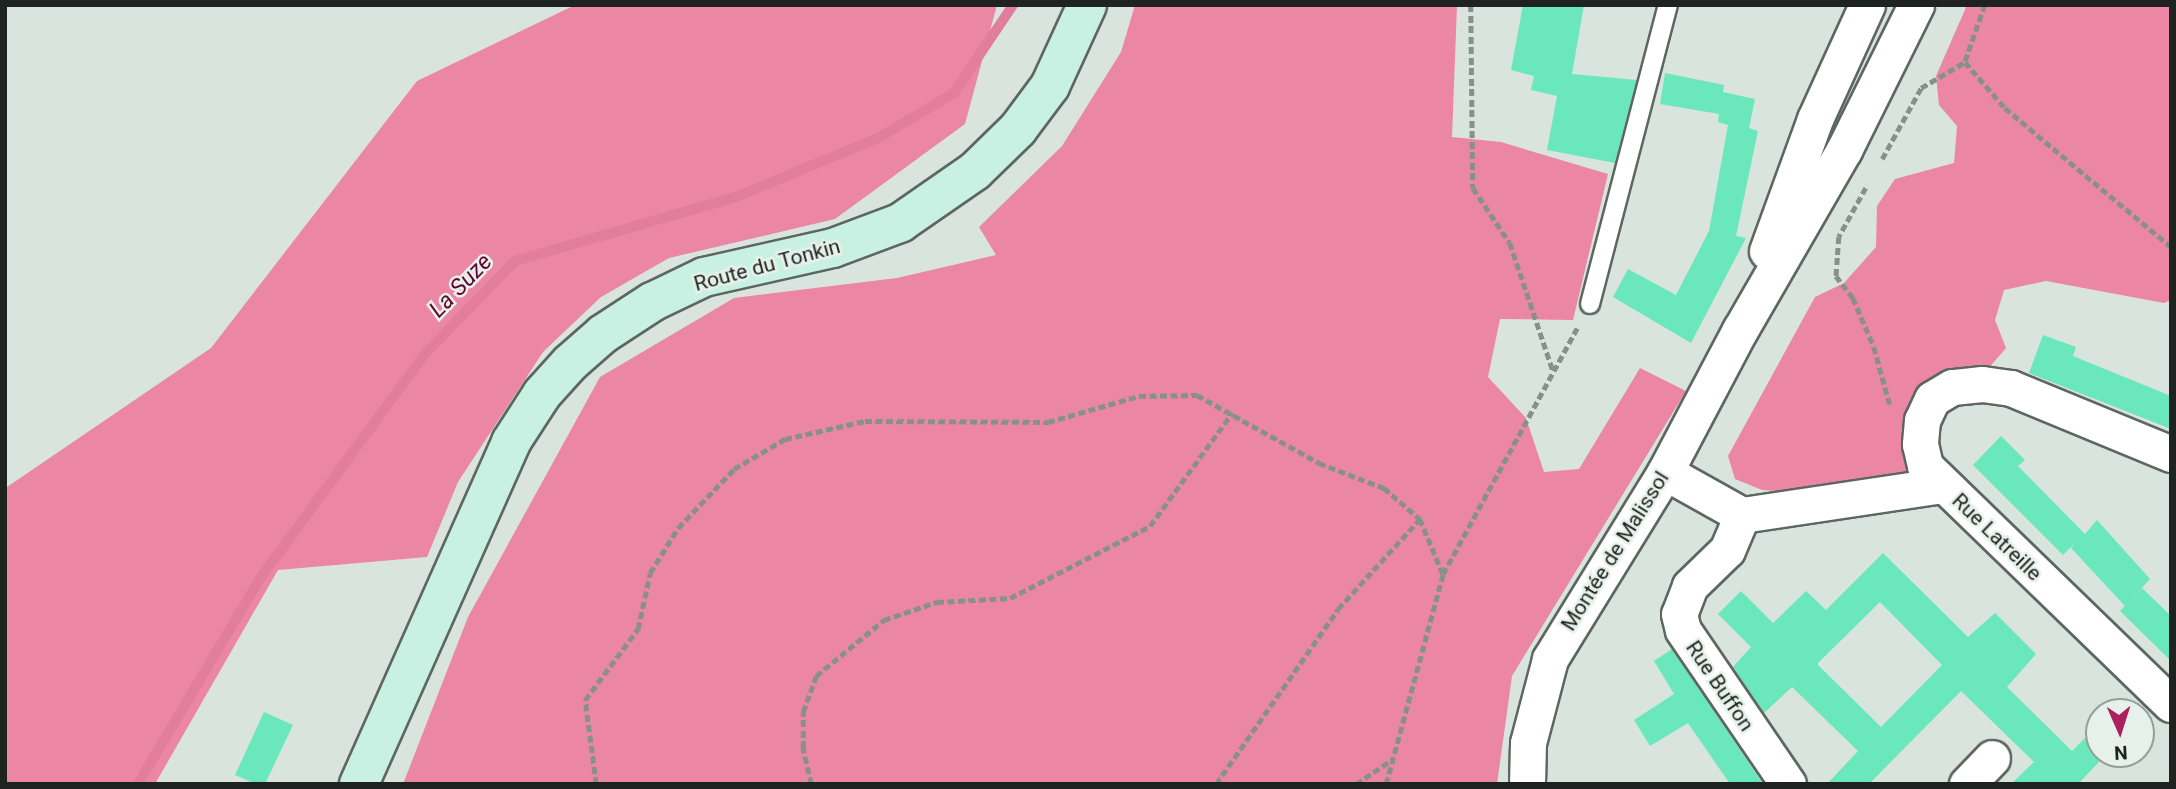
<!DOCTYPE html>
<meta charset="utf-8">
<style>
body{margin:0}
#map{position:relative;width:2176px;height:789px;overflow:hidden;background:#d9e4df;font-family:Roboto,sans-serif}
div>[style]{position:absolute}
.forest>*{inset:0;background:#eb86a5}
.stream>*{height:10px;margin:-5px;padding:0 5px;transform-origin:5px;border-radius:5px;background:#e17d9d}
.building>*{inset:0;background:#6ae7bc}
.path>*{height:4.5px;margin-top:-2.25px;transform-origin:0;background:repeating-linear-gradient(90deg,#88908d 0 7px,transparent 0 10.5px)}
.roads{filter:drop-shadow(2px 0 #5d6662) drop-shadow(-2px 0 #5d6662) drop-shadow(0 2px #5d6662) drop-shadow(0 -2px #5d6662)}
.lane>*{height:18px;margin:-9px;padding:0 9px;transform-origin:9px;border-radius:9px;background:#fff}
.street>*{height:35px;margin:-17.5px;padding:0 17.5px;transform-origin:17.5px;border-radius:17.5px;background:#fff}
.secondary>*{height:38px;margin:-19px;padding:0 19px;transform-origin:19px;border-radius:19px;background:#c8f1e4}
span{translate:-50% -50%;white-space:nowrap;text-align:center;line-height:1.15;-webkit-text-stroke:5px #e7f1ec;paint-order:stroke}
.street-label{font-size:21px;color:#1e2220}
.water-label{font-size:23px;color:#620531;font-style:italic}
.frame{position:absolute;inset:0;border:7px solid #1e2220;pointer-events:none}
.north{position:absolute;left:2085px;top:698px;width:70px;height:70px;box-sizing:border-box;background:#e7f1ec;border:2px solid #979e9a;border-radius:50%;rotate:177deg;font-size:19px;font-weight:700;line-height:28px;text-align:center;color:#1e2220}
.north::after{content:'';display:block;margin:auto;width:24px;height:32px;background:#ad205e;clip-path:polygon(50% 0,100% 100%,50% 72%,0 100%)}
</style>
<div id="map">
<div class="forest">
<i style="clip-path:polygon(575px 5px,997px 5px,965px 124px,835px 219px,669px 258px,601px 297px,543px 352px,458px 482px,427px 557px,278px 570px,155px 784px,5px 784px,7px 487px,211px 348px,417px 81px)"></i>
<i style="clip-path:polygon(1135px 5px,1457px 5px,1452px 137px,1501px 142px,1608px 174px,1573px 320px,1500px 319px,1488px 377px,1526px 418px,1544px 472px,1579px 469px,1640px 368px,1686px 391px,1512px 676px,1497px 784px,403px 784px,468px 617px,600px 377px,734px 298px,897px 278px,996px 255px,979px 227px,1062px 146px,1121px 52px)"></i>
<i style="clip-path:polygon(1967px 5px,2171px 5px,2171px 300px,2164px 303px,2046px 281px,2004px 290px,1995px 320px,2006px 348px,1982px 376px,1949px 381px,1912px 476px,1791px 492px,1762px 490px,1735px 479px,1728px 456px,1815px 297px,1844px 283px,1876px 247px,1877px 206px,1895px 179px,1954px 163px,1957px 126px,1939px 105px,1936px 76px)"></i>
</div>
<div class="stream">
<i style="left:138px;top:784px;width:241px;rotate:-59.3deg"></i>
<i style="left:261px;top:577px;width:275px;rotate:-53.7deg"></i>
<i style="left:424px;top:355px;width:131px;rotate:-45.9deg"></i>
<i style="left:515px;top:261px;width:230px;rotate:-16.2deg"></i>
<i style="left:736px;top:197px;width:156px;rotate:-22.6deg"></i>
<i style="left:880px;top:137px;width:86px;rotate:-30.7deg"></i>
<i style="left:954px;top:93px;width:106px;rotate:-56.2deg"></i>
</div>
<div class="building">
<i style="clip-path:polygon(1523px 5px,1584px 5px,1572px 74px,1637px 80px,1615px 163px,1547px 150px,1557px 96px,1531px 90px,1534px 76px,1511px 70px)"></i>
<i style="clip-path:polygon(1665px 73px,1724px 85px,1723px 92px,1755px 99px,1749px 128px,1758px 131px,1736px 236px,1746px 238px,1691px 343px,1613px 297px,1628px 269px,1676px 295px,1709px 231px,1728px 125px,1718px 122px,1719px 114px,1660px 104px)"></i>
<i style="clip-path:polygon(2043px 335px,2076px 347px,2073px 356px,2171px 396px,2171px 429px,2029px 373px)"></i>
<i style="clip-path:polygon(2001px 436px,2025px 460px,2018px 466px,2085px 534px,2097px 520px,2150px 579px,2125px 606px,2071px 548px,2078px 540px,2063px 555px,1973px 465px)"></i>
<i style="clip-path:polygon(evenodd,1883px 553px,1968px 637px,1995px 613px,2036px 654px,2007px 687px,2072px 751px,2099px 724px,2099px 762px,2078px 784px,2011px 784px,2034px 762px,1961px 691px,1869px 784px,1827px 784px,1858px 751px,1792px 687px,1764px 713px,1733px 667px,1751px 647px,1718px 614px,1741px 591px,1773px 623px,1806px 591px,1826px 610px,1883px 553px,1880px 602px,1942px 665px,1881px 727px,1817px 664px,1880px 602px)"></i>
<i style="clip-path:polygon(2142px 588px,2171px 616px,2171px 661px,2120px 611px)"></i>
<i style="clip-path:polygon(1672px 649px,1763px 784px,1730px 784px,1688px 723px,1650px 746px,1634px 720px,1674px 694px,1654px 661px)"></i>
<i style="clip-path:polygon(264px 712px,293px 725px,265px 784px,256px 784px,235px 775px)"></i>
</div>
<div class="path">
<i style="left:1471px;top:5px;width:183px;rotate:89.4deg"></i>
<i style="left:1473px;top:188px;width:66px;rotate:56.1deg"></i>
<i style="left:1510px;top:243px;width:135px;rotate:71.4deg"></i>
<i style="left:1985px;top:5px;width:60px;rotate:109.3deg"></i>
<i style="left:1965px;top:62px;width:61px;rotate:49deg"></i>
<i style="left:2005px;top:108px;width:217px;rotate:39.9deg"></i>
<i style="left:1882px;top:159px;width:81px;rotate:-61.2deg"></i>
<i style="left:1921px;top:88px;width:51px;rotate:-30.6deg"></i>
<i style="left:1866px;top:188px;width:56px;rotate:118.9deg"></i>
<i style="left:1839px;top:237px;width:39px;rotate:94deg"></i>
<i style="left:1836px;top:276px;width:28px;rotate:52deg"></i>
<i style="left:1853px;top:298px;width:53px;rotate:66.8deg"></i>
<i style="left:1874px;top:347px;width:60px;rotate:74.6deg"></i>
<i style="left:596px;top:784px;width:85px;rotate:-97.5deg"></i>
<i style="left:585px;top:700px;width:89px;rotate:-53.3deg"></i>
<i style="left:638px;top:629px;width:57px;rotate:-77.9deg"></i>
<i style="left:650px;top:573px;width:53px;rotate:-58.1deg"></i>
<i style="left:678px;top:528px;width:81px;rotate:-46.5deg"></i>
<i style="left:734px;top:469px;width:59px;rotate:-30.5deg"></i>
<i style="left:785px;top:439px;width:82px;rotate:-12.7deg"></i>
<i style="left:865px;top:421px;width:183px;rotate:0.3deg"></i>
<i style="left:1048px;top:422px;width:95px;rotate:-15.9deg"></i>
<i style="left:1139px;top:396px;width:58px;rotate:-1deg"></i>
<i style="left:1197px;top:395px;width:140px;rotate:29.1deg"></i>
<i style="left:1319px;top:463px;width:70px;rotate:21deg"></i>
<i style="left:1384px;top:488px;width:48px;rotate:40.7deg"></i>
<i style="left:1420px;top:519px;width:60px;rotate:67.3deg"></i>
<i style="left:811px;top:784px;width:37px;rotate:-103deg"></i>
<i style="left:803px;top:748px;width:36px;rotate:-90deg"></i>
<i style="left:803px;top:712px;width:38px;rotate:-70deg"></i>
<i style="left:816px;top:676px;width:88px;rotate:-39.5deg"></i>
<i style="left:884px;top:620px;width:56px;rotate:-18.8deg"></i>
<i style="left:937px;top:602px;width:73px;rotate:-3.1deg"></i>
<i style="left:1010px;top:598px;width:157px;rotate:-27.2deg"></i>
<i style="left:1150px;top:526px;width:140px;rotate:-54deg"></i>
<i style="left:1216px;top:784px;width:213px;rotate:-55.1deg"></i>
<i style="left:1338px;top:609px;width:122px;rotate:-47.7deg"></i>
<i style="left:1356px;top:784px;width:45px;rotate:-34deg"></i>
<i style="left:1386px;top:784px;width:218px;rotate:-74.8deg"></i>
<i style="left:1443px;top:574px;width:282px;rotate:-61.4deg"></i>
</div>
<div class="roads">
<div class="lane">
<i style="left:1590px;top:304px;width:309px;rotate:-75.4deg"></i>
</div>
<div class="street">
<i style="left:1767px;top:251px;width:140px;rotate:-70deg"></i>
<i style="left:1815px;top:119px;width:125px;rotate:-65.5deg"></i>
<i style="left:2171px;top:454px;width:173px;rotate:-157.6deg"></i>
<i style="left:2011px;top:388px;width:29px;rotate:-172deg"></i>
<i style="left:1982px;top:384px;width:30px;rotate:174deg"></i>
<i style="left:1952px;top:387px;width:23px;rotate:149deg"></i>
<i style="left:1932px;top:399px;width:23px;rotate:115deg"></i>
<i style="left:1922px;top:420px;width:24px;rotate:95deg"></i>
<i style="left:1920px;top:444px;width:23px;rotate:77deg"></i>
<i style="left:1925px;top:466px;width:342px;rotate:44.1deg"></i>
<i style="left:1665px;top:472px;width:88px;rotate:29.2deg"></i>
<i style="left:1742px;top:515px;width:203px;rotate:-8.5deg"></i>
<i style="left:1742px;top:515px;width:38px;rotate:113deg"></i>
<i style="left:1727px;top:550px;width:52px;rotate:135.8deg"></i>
<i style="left:1690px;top:586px;width:30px;rotate:111deg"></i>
<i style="left:1679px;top:614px;width:16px;rotate:76deg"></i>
<i style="left:1683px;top:630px;width:186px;rotate:55.7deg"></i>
<i style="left:1527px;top:784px;width:41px;rotate:-88.6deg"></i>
<i style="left:1528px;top:743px;width:87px;rotate:-75.3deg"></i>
<i style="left:1550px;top:659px;width:220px;rotate:-58.4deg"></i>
<i style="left:1665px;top:472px;width:161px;rotate:-62.2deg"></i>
<i style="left:1740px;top:330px;width:208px;rotate:-60deg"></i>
<i style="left:1844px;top:150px;width:162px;rotate:-63.6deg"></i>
<i style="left:1967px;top:784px;width:36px;rotate:-46deg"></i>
</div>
<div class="secondary">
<i style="left:359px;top:784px;width:374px;rotate:-66deg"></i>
<i style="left:511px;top:442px;width:57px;rotate:-57.1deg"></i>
<i style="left:542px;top:394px;width:42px;rotate:-47.9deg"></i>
<i style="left:570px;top:363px;width:44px;rotate:-41.3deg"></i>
<i style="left:603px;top:334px;width:59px;rotate:-33.1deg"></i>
<i style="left:652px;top:302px;width:58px;rotate:-25.7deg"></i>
<i style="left:704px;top:277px;width:132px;rotate:-12.7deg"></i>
<i style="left:833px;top:248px;width:72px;rotate:-20.5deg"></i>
<i style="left:900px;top:223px;width:91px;rotate:-34.7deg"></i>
<i style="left:975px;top:171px;width:60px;rotate:-44.3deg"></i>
<i style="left:1018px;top:129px;width:54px;rotate:-53.3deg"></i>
<i style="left:1050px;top:86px;width:89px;rotate:-65.4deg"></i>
</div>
</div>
<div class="street-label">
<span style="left:767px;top:265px;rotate:-15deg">Route du Tonkin</span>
<span style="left:1997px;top:537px;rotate:44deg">Rue Latreille</span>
<span style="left:1615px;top:551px;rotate:-58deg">Montée de Malissol</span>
<span style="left:1720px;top:686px;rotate:56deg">Rue Buffon</span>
</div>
<div class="water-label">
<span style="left:461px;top:286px;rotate:-46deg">La Suze</span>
</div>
<div class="frame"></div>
<div class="north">N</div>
</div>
